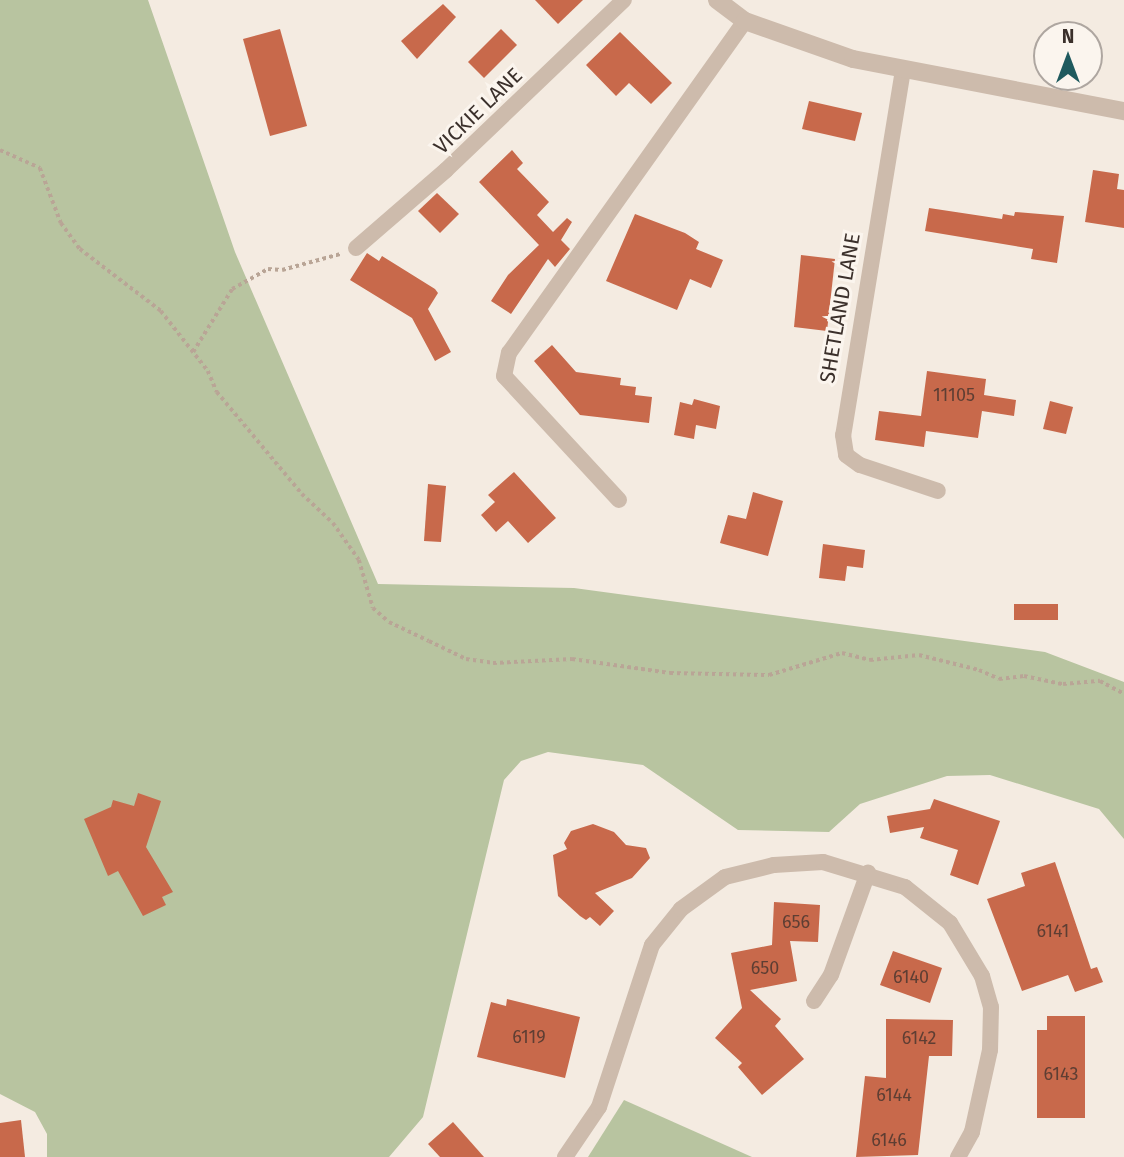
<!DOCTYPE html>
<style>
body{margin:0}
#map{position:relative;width:1124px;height:1157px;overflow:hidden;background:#f4ebe1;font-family:"Fira Sans",sans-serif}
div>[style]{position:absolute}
.green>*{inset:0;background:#b8c4a0}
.building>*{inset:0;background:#c8694b}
.path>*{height:3.5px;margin-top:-1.75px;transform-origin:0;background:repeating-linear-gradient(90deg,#b9a596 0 3.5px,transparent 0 7px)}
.minor>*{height:16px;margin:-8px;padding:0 8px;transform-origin:8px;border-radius:8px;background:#cdbbac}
.tertiary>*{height:18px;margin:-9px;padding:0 9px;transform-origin:9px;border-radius:9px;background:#cdbbac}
span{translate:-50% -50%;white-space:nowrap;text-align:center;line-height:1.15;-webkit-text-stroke:6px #fbf5ee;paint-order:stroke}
.number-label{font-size:18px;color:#5e3e33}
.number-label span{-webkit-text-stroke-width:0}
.street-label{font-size:21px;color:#3b302b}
.north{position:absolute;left:1033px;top:21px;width:70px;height:70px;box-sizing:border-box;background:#fbf5ee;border:2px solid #aea6a0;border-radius:50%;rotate:0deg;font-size:19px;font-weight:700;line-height:28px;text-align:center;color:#3b302b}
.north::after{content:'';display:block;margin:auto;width:24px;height:32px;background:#1f5a5e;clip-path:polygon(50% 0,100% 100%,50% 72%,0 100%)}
</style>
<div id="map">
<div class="green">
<i style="clip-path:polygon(0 0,148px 0,235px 252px,378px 584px,574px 588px,1045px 652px,1124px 682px,1124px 839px,1099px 809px,990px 775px,947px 776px,860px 804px,829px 832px,738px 830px,643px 765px,548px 752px,521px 761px,504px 780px,423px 1117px,389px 1157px,47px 1157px,47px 1134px,35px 1112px,0 1094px)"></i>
<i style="clip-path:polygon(624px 1100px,752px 1157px,588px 1157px)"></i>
</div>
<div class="building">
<i style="clip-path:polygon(535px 0,583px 0,558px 24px)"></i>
<i style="clip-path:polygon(443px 4px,456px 17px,417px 59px,401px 41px)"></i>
<i style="clip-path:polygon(280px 29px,307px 126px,270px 136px,243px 39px)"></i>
<i style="clip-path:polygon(501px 29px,517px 45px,484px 78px,468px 62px)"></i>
<i style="clip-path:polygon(620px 32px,672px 83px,651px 104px,629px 83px,616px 96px,586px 65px)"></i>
<i style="clip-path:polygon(809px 101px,862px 113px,855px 141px,802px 129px)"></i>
<i style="clip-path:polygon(512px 150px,523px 163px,517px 169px,549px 202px,537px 215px,553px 232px,567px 218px,572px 222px,561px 240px,570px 249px,555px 267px,548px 259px,511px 314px,491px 301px,508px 275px,539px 245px,479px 182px)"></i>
<i style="clip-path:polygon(1093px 170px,1119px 174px,1117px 189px,1124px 190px,1124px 228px,1085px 222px)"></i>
<i style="clip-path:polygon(437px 193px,459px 214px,440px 233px,418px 211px)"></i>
<i style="clip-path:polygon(929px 208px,1002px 219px,1003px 214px,1014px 216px,1015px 212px,1064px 216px,1057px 263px,1031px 259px,1033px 249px,925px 231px)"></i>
<i style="clip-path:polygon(635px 214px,685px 233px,699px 242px,696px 249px,723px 260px,711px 288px,690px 279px,677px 310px,606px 281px)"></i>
<i style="clip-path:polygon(367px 253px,379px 261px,382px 256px,435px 289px,438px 293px,428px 309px,451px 352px,435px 361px,412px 318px,350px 280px)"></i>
<i style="clip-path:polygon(801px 255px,835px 259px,827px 331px,794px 327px)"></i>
<i style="clip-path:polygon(552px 345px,576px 372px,621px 378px,620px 385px,636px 387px,635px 395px,652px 397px,649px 423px,580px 415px,534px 361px)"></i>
<i style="clip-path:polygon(927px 371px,986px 379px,984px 395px,1016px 400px,1014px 416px,982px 411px,978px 438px,926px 431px,924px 447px,875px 440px,879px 411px,921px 416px)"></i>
<i style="clip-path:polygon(694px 399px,720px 406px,716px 429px,696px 425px,694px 439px,674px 435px,680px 402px,692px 405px)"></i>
<i style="clip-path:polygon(1050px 401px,1073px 407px,1066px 434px,1043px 429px)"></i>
<i style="clip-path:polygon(514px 472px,556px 518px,528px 543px,508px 521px,496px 532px,481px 515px,495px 502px,488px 495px)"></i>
<i style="clip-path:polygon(428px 484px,446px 486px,441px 542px,424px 541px)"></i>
<i style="clip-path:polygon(753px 492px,783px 501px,768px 556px,720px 543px,728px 515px,746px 519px)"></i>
<i style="clip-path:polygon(823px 544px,865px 550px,863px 568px,847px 566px,845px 581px,819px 578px)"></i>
<i style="clip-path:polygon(1014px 604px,1058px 604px,1058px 620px,1014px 620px)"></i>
<i style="clip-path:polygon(138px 793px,161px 801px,146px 847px,173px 892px,162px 897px,166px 905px,143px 916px,118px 871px,108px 876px,84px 819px,111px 807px,113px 800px,134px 806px)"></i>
<i style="clip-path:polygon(934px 799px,1000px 821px,978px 885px,950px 875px,958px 850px,920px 838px,924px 827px,890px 833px,887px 816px,930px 809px)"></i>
<i style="clip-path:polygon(593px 824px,614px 832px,626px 845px,646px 848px,650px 858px,632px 878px,595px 893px,614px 911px,600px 926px,590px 917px,586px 920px,580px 916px,558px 896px,553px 855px,567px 849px,564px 843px,571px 831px)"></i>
<i style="clip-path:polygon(1055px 862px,1091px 969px,1097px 967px,1103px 982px,1075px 992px,1068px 975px,1022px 991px,987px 899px,1025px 886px,1021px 873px)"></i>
<i style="clip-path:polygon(774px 902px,820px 905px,818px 942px,790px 941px,797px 981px,750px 990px,781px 1019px,775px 1026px,804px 1059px,762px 1095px,738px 1067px,742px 1063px,715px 1038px,742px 1008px,731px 953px,772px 945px)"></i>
<i style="clip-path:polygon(893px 951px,942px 968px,930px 1003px,880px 985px)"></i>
<i style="clip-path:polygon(507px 999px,580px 1017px,565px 1078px,477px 1057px,491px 1002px,506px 1006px)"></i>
<i style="clip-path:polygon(1047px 1016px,1085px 1016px,1085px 1118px,1037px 1118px,1037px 1030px,1047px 1030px)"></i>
<i style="clip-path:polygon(886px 1019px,953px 1020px,952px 1056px,929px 1056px,918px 1155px,856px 1157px,865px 1076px,886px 1078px)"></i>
<i style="clip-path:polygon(21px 1120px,25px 1157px,0 1157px,0 1123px)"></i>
<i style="clip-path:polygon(453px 1122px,484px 1157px,440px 1157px,428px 1144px)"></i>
</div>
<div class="path">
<i style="left:0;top:150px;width:44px;rotate:24.2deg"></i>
<i style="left:40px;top:168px;width:59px;rotate:69.1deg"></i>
<i style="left:61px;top:223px;width:32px;rotate:54deg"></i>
<i style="left:80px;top:249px;width:102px;rotate:37.4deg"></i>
<i style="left:161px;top:311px;width:76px;rotate:51.9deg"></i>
<i style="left:208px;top:371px;width:23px;rotate:67deg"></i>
<i style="left:217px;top:392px;width:133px;rotate:50.2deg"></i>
<i style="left:302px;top:494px;width:42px;rotate:43.1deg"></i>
<i style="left:333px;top:523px;width:45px;rotate:54.9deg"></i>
<i style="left:359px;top:560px;width:50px;rotate:73.7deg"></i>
<i style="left:373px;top:608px;width:21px;rotate:41deg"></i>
<i style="left:389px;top:622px;width:44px;rotate:25.4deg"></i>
<i style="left:429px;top:641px;width:41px;rotate:25.9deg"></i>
<i style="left:466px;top:659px;width:27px;rotate:8deg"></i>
<i style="left:493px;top:663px;width:79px;rotate:-2.9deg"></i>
<i style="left:572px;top:659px;width:99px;rotate:8.1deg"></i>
<i style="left:670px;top:673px;width:99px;rotate:1.2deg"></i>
<i style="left:769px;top:675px;width:76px;rotate:-16.8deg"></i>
<i style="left:842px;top:653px;width:29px;rotate:14deg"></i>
<i style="left:870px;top:660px;width:49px;rotate:-5.8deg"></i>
<i style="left:919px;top:655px;width:62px;rotate:14deg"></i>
<i style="left:979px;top:670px;width:22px;rotate:24deg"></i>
<i style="left:999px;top:679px;width:25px;rotate:-7deg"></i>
<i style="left:1024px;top:676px;width:40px;rotate:12deg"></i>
<i style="left:1063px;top:684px;width:37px;rotate:-5deg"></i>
<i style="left:1100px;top:681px;width:27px;rotate:28deg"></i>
<i style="left:193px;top:352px;width:74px;rotate:-58.2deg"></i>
<i style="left:232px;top:289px;width:41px;rotate:-29.1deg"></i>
<i style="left:268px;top:269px;width:14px;rotate:4deg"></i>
<i style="left:282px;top:270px;width:60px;rotate:-15.4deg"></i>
</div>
<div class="minor">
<i style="left:903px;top:70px;width:370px;rotate:99.3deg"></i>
<i style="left:843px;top:435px;width:20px;rotate:81deg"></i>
<i style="left:846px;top:455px;width:17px;rotate:36deg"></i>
<i style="left:860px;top:465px;width:82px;rotate:18.4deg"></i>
<i style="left:356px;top:248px;width:119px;rotate:-40.9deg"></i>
<i style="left:446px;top:170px;width:246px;rotate:-43.7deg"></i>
<i style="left:619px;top:500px;width:169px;rotate:-132.8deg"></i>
<i style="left:504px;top:376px;width:24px;rotate:-78deg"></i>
<i style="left:509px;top:353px;width:407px;rotate:-54.6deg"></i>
<i style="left:814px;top:1001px;width:31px;rotate:-57deg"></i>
<i style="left:831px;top:975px;width:109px;rotate:-70.1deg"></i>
<i style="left:565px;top:1157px;width:60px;rotate:-55.8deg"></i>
<i style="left:599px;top:1107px;width:170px;rotate:-71.9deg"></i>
<i style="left:652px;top:945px;width:46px;rotate:-51.1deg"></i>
<i style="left:681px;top:909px;width:54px;rotate:-36deg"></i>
<i style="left:725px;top:877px;width:50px;rotate:-13.8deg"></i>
<i style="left:774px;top:865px;width:49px;rotate:-3.5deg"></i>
<i style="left:823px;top:862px;width:86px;rotate:17deg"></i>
<i style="left:905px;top:887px;width:58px;rotate:38.7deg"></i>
<i style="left:950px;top:923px;width:62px;rotate:58.9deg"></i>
<i style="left:982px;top:976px;width:32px;rotate:74deg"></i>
<i style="left:991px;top:1007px;width:43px;rotate:91.3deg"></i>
<i style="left:990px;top:1050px;width:84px;rotate:102.4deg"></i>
<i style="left:972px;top:1132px;width:29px;rotate:119deg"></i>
</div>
<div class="tertiary">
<i style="left:717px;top:0;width:35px;rotate:37deg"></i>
<i style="left:745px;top:21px;width:114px;rotate:19.4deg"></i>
<i style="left:853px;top:59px;width:276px;rotate:10.9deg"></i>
</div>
<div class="number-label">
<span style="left:954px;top:395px">11105</span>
<span style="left:796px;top:922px">656</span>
<span style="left:1053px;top:931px">6141</span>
<span style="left:765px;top:968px">650</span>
<span style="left:911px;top:977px">6140</span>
<span style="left:529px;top:1037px">6119</span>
<span style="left:919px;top:1038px">6142</span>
<span style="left:1061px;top:1074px">6143</span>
<span style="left:894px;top:1095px">6144</span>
<span style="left:889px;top:1140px">6146</span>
</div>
<div class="street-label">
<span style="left:478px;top:111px;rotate:-44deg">VICKIE LANE</span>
<span style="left:840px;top:308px;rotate:-80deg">SHETLAND LANE</span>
</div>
<div class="north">N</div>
</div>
